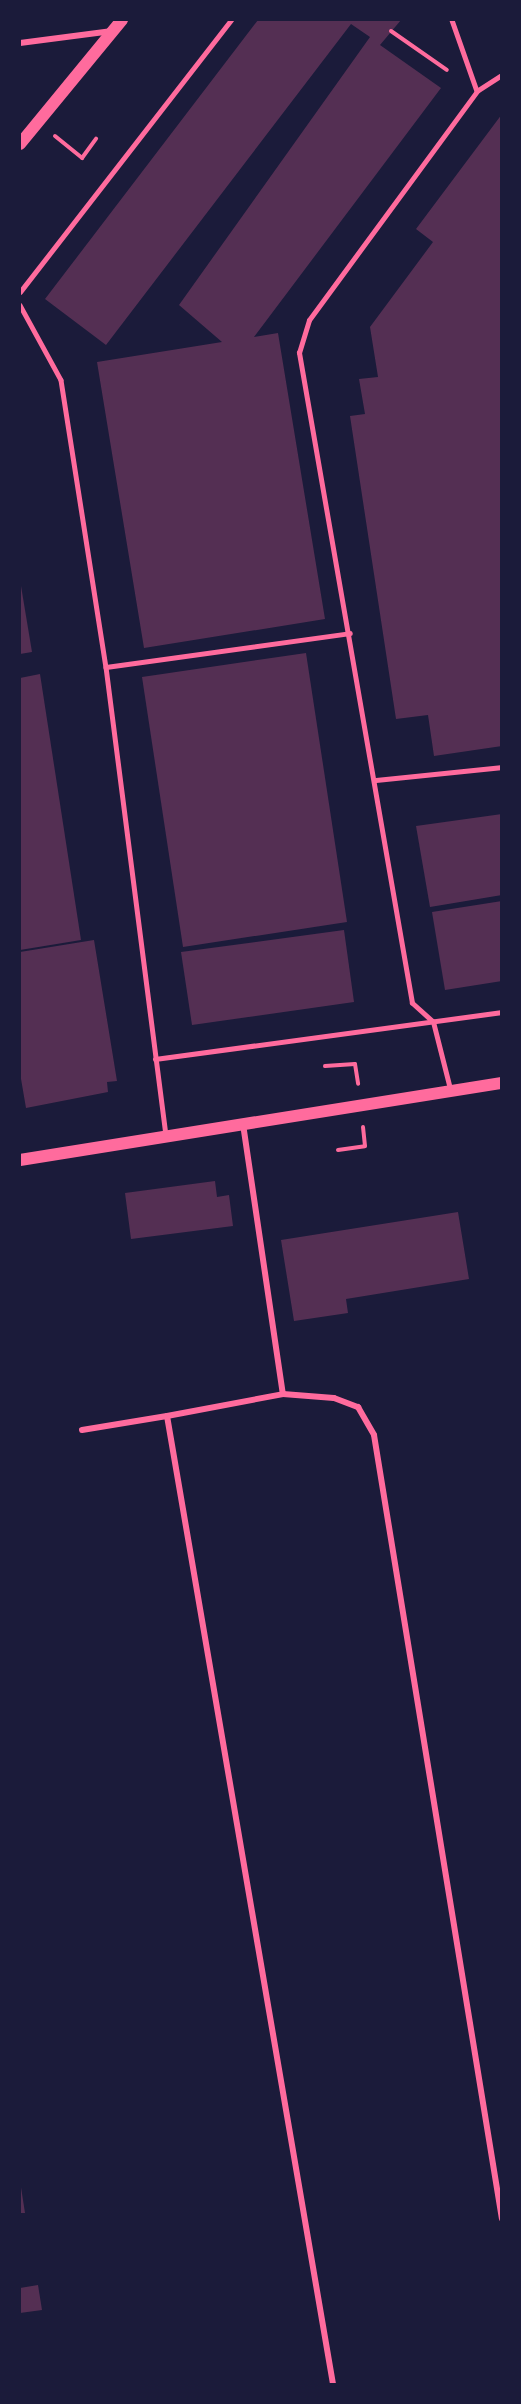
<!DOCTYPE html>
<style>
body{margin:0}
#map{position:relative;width:521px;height:2404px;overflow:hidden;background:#1b1b3a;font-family:Poppins,sans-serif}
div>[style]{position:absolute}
.building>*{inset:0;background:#542f53}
.path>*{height:4px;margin:-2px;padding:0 2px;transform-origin:2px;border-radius:2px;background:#ff6b9d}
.service>*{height:4.5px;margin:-2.25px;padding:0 2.25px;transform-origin:2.25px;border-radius:2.25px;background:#ff6b9d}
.minor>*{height:6px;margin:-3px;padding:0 3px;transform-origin:3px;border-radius:3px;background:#ff6b9d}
.secondary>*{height:12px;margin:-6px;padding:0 6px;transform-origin:6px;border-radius:6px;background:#ff6b9d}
span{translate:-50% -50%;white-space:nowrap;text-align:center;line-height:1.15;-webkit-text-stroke:5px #1b1b3a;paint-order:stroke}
.frame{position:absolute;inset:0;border:21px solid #1b1b3a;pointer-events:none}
</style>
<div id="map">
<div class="building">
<i style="clip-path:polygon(258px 20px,401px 20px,380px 45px,441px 88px,254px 337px,278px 333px,325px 619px,144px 648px,97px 362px,222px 342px,179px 305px,370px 37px,351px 24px,106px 345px,45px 299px)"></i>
<i style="clip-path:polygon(502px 114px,502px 746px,434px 756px,428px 715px,396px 719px,350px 416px,365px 414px,359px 379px,378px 377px,370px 327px,433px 242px,416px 229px)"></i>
<i style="clip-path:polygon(20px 580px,32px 652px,20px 654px)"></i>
<i style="clip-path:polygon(306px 653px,347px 922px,183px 947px,142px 677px)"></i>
<i style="clip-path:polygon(40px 674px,81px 940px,20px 950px,20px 678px)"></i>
<i style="clip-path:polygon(502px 814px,502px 895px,430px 907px,416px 826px)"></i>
<i style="clip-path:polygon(502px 901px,502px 981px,445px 990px,432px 912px)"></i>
<i style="clip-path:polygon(344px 930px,354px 1002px,192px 1025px,181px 952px)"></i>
<i style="clip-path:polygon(94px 940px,117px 1081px,107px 1082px,108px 1092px,26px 1108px,20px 1073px,20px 952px)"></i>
<i style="clip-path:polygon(215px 1181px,217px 1197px,229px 1195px,233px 1226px,131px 1239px,125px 1193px)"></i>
<i style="clip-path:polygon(458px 1212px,469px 1279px,346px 1299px,348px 1313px,294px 1321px,281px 1240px)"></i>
<i style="clip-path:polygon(20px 2181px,25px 2213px,20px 2213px)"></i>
<i style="clip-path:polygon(38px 2285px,42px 2310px,20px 2313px,20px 2288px)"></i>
</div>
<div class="path">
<i style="left:391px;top:31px;width:68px;rotate:34.9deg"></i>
<i style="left:55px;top:136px;width:35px;rotate:39deg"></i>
<i style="left:82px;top:158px;width:24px;rotate:-54deg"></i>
<i style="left:325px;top:1066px;width:30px;rotate:-4deg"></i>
<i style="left:355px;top:1064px;width:20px;rotate:81deg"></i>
<i style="left:338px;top:1150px;width:27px;rotate:-8deg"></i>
<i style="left:365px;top:1146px;width:19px;rotate:-96deg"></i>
</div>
<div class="service">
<i style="left:452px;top:20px;width:75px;rotate:70.6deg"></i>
<i style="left:20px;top:292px;width:344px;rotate:-52.2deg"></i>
<i style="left:20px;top:305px;width:85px;rotate:61.3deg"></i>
<i style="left:61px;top:380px;width:291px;rotate:81.1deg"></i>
<i style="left:106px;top:667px;width:472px;rotate:82.7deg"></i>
<i style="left:106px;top:667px;width:246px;rotate:-7.9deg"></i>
<i style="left:376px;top:780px;width:127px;rotate:-5.9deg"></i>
<i style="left:155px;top:1059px;width:350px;rotate:-7.7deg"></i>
<i style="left:450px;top:1089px;width:69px;rotate:-104.2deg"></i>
<i style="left:433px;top:1022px;width:28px;rotate:-138deg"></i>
<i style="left:412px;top:1003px;width:660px;rotate:-99.86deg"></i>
<i style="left:299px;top:353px;width:34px;rotate:-73deg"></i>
<i style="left:309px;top:320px;width:284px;rotate:-53.7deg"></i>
<i style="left:477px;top:91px;width:30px;rotate:-33deg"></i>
</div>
<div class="minor">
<i style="left:20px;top:43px;width:93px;rotate:-7.4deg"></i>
<i style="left:243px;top:1124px;width:273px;rotate:81.6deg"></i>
<i style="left:82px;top:1430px;width:86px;rotate:-9.4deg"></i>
<i style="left:333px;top:2384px;width:982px;rotate:-99.73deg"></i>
<i style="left:167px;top:1416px;width:118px;rotate:-10.7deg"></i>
<i style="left:283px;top:1394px;width:51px;rotate:4.5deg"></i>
<i style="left:334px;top:1398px;width:26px;rotate:21deg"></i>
<i style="left:358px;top:1407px;width:32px;rotate:60deg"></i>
<i style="left:374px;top:1435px;width:794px;rotate:80.73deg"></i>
</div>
<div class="secondary">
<i style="left:20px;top:144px;width:161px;rotate:-50.6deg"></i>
<i style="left:20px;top:1160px;width:488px;rotate:-9.1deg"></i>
</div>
<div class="frame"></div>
</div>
